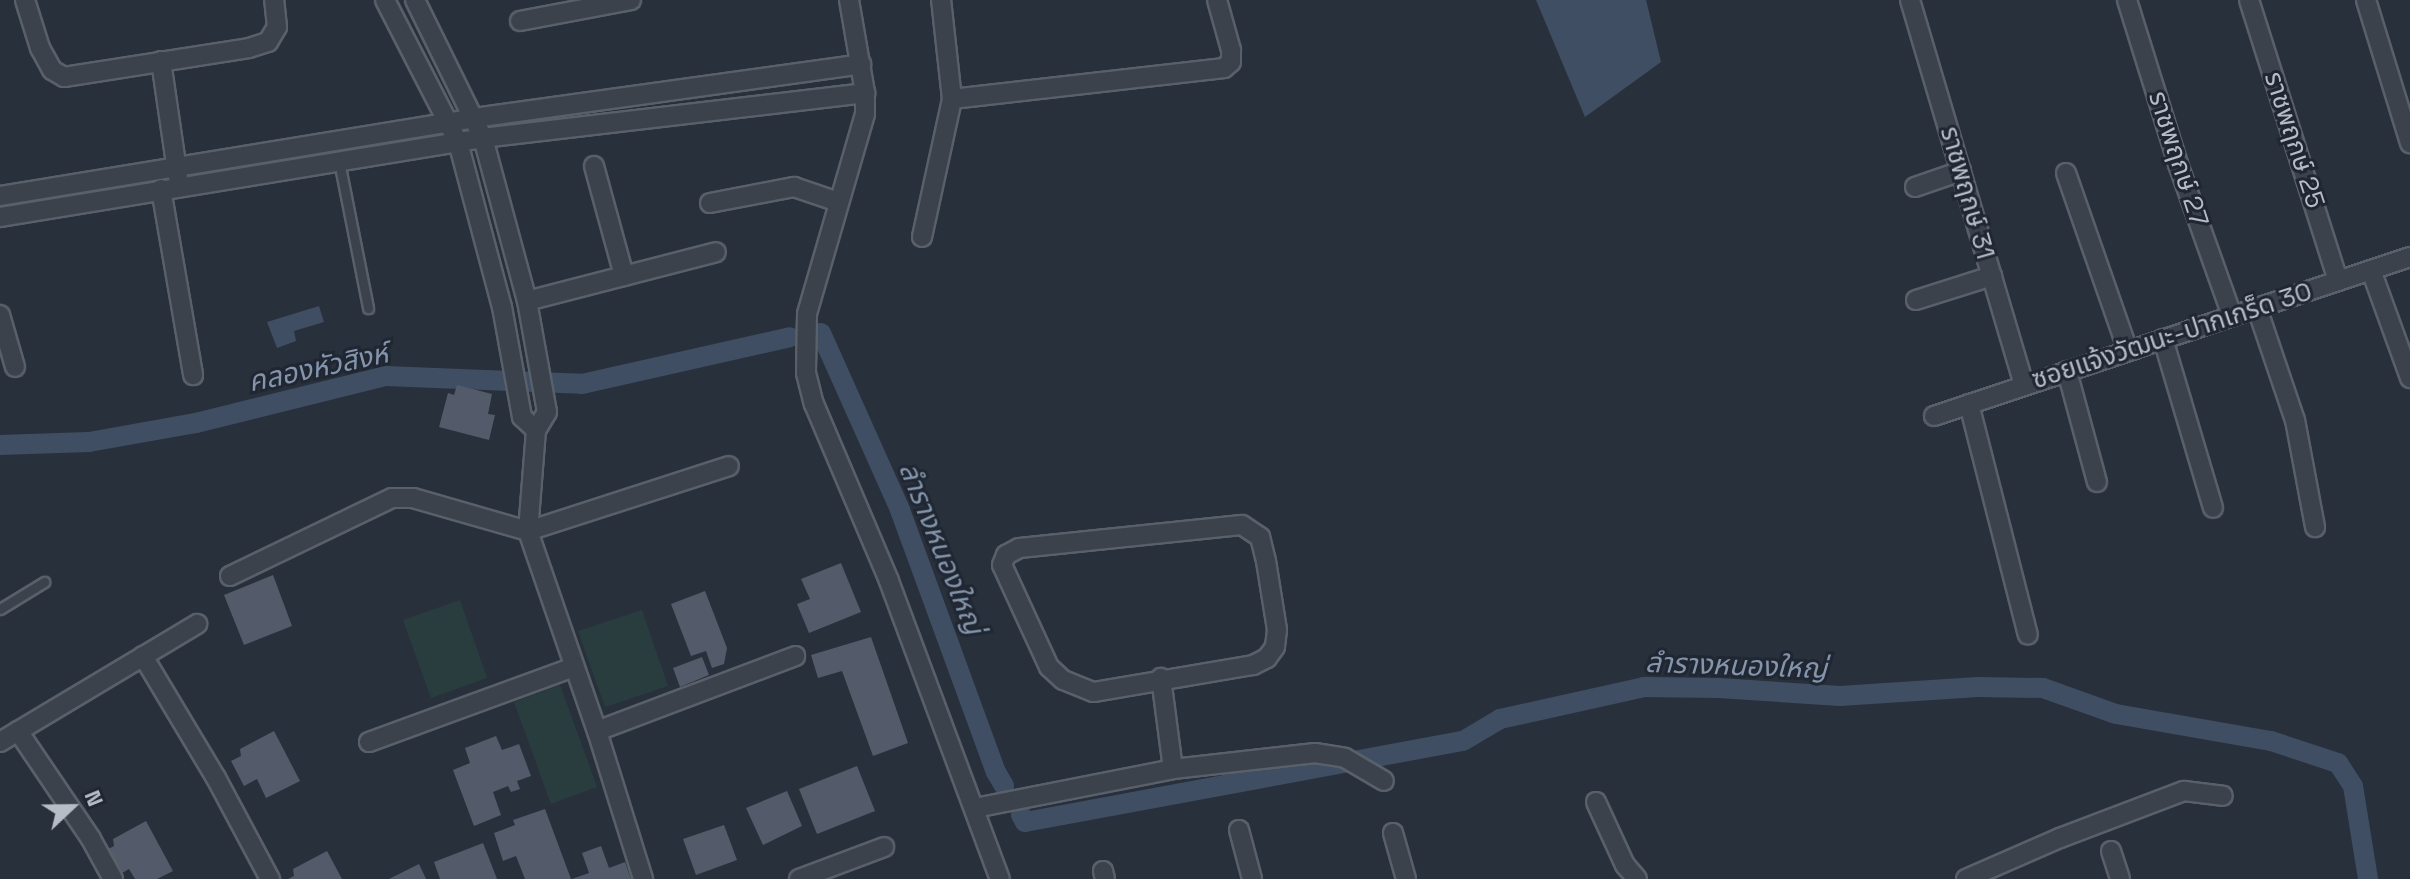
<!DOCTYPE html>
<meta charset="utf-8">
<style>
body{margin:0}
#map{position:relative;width:2410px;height:879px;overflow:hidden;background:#28303c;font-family:"Space Grotesk","Noto Sans Thai",sans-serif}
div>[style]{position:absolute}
.green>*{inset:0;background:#2a3d3e}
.water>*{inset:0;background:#404e63}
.canal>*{height:20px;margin:-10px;padding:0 10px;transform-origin:10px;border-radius:10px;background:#404e63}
.building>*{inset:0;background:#535b6a}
.roads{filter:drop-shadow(2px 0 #59606a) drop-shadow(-2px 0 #59606a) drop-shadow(0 2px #59606a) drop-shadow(0 -2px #59606a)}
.lane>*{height:9px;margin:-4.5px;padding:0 4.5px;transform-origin:4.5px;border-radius:4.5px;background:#3b424c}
.street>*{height:18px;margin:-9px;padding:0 9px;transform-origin:9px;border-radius:9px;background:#3b424c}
span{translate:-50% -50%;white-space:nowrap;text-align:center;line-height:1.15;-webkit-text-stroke:6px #202732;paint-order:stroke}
.street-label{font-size:26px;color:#b7bdc7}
.water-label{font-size:28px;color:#8394ab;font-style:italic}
.north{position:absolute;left:32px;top:767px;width:80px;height:80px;-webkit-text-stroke:6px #202732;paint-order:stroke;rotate:68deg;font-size:22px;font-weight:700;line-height:32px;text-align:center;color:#b7bdc7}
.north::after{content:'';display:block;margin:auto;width:28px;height:36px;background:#b7bdc7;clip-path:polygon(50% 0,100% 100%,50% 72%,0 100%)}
</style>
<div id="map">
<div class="green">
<i style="clip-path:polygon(460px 600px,487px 678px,431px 698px,403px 620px)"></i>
<i style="clip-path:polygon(642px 610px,668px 686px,605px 707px,578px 631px)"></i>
<i style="clip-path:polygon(560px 685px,597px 787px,551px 804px,514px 702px)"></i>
</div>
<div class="water">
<i style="clip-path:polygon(1536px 0,1646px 0,1661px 62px,1585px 117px)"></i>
<i style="clip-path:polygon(319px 306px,324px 322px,294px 331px,296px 341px,277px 348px,267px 322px)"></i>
</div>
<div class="canal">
<i style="left:821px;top:333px;width:194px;rotate:65.9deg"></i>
<i style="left:900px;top:510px;width:279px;rotate:69.9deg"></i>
<i style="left:996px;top:772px;width:16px;rotate:60deg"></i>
<i style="left:0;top:445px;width:89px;rotate:-1.9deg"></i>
<i style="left:89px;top:442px;width:109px;rotate:-10.1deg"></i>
<i style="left:196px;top:423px;width:196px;rotate:-13.9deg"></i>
<i style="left:386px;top:376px;width:196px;rotate:2.3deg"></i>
<i style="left:582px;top:384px;width:213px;rotate:-12.7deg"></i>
<i style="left:1021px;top:815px;width:8px;rotate:60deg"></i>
<i style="left:1025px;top:822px;width:445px;rotate:-10.5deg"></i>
<i style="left:1463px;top:741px;width:43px;rotate:-30.7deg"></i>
<i style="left:1500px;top:719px;width:148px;rotate:-12.5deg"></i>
<i style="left:1644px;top:687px;width:75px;rotate:0.8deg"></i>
<i style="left:1719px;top:688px;width:121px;rotate:3.8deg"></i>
<i style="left:1840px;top:696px;width:138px;rotate:-3.7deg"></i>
<i style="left:1978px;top:687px;width:65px;rotate:0.9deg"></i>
<i style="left:2043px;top:688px;width:77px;rotate:19.6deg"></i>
<i style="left:2116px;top:714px;width:157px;rotate:9.9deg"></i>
<i style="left:2271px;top:741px;width:71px;rotate:18.2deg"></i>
<i style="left:2338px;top:763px;width:27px;rotate:57deg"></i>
<i style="left:2353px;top:786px;width:94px;rotate:80.8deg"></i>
</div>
<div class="building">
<i style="clip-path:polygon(457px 385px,492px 394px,488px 414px,495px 415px,489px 440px,439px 427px,448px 393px,454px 395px)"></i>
<i style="clip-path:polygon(841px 563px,861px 612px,809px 633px,797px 604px,810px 599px,801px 579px)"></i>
<i style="clip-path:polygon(273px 575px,292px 626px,244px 645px,224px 595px)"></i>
<i style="clip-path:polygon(705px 591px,727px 648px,724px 664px,712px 668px,706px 651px,691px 656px,671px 604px)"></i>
<i style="clip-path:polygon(871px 637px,908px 743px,873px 756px,842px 671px,818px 678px,811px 655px)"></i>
<i style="clip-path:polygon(702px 657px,709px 675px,680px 687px,673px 668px)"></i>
<i style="clip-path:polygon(274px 731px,300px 781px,266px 798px,257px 779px,244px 786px,231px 761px,241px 756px,240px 749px)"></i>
<i style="clip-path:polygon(496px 736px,502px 750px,519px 744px,531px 776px,517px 781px,520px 789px,511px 792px,508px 786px,493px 792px,501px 815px,474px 826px,453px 770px,470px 763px,465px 748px)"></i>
<i style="clip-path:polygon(857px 766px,875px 811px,817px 834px,799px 789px)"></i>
<i style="clip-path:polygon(787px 791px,802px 826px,763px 845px,746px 808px)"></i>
<i style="clip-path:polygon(545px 809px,571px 879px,525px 879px,516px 856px,503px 861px,494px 833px,515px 825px,513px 820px)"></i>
<i style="clip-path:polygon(146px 821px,173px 871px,157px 879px,135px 879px,129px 869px,117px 876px,104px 851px,114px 846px,113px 839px)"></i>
<i style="clip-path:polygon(724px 825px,737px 860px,696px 875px,683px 839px)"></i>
<i style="clip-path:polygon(483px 843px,497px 879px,440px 879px,434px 862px)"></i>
<i style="clip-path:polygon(601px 846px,609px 868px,625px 862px,631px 879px,572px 879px,589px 873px,582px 853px)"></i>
<i style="clip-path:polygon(327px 851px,342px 879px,288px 879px,294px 876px,293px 869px)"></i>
<i style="clip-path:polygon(419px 864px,426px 879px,389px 879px)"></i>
</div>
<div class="roads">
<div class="lane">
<i style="left:339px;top:161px;width:150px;rotate:78.8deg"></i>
<i style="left:0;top:609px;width:52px;rotate:-31.5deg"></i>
</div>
<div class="street">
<i style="left:25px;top:0;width:50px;rotate:72.6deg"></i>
<i style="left:40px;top:48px;width:25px;rotate:61deg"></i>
<i style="left:52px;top:70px;width:14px;rotate:30deg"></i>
<i style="left:64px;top:77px;width:187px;rotate:-8.9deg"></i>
<i style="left:249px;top:48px;width:20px;rotate:-18deg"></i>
<i style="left:268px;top:42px;width:17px;rotate:-59deg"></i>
<i style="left:277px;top:27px;width:27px;rotate:-96deg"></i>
<i style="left:385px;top:0;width:160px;rotate:62.8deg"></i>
<i style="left:458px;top:142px;width:171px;rotate:75.1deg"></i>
<i style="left:502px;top:307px;width:112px;rotate:79.7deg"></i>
<i style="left:522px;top:417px;width:19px;rotate:43deg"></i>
<i style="left:415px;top:0;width:154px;rotate:63.8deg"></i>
<i style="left:483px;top:138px;width:169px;rotate:74.9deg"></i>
<i style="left:527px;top:301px;width:113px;rotate:79.8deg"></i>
<i style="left:547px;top:412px;width:21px;rotate:121deg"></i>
<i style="left:536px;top:430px;width:101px;rotate:94.5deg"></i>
<i style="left:528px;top:531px;width:212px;rotate:71deg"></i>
<i style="left:597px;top:731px;width:155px;rotate:72.7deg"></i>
<i style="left:849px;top:0;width:94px;rotate:80.2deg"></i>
<i style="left:865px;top:93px;width:21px;rotate:90deg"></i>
<i style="left:865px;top:114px;width:208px;rotate:106.2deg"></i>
<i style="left:807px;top:314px;width:59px;rotate:91deg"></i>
<i style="left:806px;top:373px;width:32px;rotate:76deg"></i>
<i style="left:814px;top:404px;width:192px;rotate:67deg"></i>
<i style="left:889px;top:581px;width:318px;rotate:69.6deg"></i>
<i style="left:1910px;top:0;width:402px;rotate:73.5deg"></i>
<i style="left:2127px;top:0;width:172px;rotate:72.7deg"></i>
<i style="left:2178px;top:164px;width:161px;rotate:70.4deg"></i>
<i style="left:2249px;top:0;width:295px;rotate:72.4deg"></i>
<i style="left:2366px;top:0;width:150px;rotate:72.9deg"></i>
<i style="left:520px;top:21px;width:113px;rotate:-10.7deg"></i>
<i style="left:161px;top:61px;width:117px;rotate:81.7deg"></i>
<i style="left:952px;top:99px;width:274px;rotate:-6.5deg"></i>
<i style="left:1224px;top:68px;width:9px;rotate:-41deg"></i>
<i style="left:1231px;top:62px;width:12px;rotate:-90deg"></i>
<i style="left:1231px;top:50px;width:52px;rotate:-105.6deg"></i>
<i style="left:594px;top:166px;width:114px;rotate:74.7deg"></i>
<i style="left:2066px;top:173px;width:188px;rotate:70.8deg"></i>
<i style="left:1915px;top:187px;width:49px;rotate:-19.2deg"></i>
<i style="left:161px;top:189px;width:189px;rotate:80.2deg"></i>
<i style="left:0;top:196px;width:480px;rotate:-9.3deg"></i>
<i style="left:474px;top:118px;width:391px;rotate:-7.9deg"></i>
<i style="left:710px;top:203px;width:86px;rotate:-10.8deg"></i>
<i style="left:794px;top:187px;width:46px;rotate:18.8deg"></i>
<i style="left:0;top:217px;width:489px;rotate:-9.3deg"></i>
<i style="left:483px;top:138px;width:385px;rotate:-6.7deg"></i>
<i style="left:922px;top:237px;width:141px;rotate:-77.7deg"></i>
<i style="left:952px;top:99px;width:100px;rotate:-96.3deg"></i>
<i style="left:2371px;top:270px;width:115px;rotate:70.1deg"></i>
<i style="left:1916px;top:300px;width:80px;rotate:-17.5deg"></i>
<i style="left:527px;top:301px;width:195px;rotate:-14.5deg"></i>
<i style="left:2257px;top:308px;width:118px;rotate:71.3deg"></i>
<i style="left:2295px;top:420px;width:109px;rotate:79.4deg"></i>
<i style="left:0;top:315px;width:54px;rotate:73.9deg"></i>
<i style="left:2163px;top:339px;width:176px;rotate:73.5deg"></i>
<i style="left:2067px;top:371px;width:115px;rotate:74.9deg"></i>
<i style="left:1969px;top:404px;width:238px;rotate:75.7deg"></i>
<i style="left:1934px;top:416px;width:502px;rotate:-18.47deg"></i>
<i style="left:1242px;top:525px;width:22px;rotate:34deg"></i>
<i style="left:1260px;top:537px;width:25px;rotate:76deg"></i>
<i style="left:1266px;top:561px;width:70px;rotate:80.9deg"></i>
<i style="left:1277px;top:630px;width:17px;rotate:97deg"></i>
<i style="left:1275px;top:647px;width:14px;rotate:126deg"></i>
<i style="left:1267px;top:658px;width:16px;rotate:153deg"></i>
<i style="left:1253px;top:665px;width:162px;rotate:170.4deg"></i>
<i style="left:1093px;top:692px;width:32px;rotate:-158deg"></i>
<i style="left:1063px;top:680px;width:19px;rotate:-137deg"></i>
<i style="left:1049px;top:667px;width:112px;rotate:-114.7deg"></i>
<i style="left:1002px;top:565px;width:11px;rotate:-68deg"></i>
<i style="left:1006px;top:555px;width:15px;rotate:-28deg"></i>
<i style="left:1019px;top:548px;width:224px;rotate:-5.9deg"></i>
<i style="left:230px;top:576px;width:180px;rotate:-25.7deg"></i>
<i style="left:392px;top:498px;width:21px"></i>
<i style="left:413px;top:498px;width:120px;rotate:16deg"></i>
<i style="left:528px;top:531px;width:211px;rotate:-17.9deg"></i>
<i style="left:143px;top:656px;width:142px;rotate:59.1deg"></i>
<i style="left:216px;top:778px;width:115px;rotate:61.9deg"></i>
<i style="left:18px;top:731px;width:130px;rotate:55.9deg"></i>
<i style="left:91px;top:839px;width:46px;rotate:61.2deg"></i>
<i style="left:597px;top:731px;width:212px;rotate:-20.7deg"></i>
<i style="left:0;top:742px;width:230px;rotate:-30.9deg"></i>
<i style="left:369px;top:742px;width:218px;rotate:-20.1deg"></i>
<i style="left:1173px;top:769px;width:143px;rotate:-6.4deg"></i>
<i style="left:1315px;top:753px;width:30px;rotate:9deg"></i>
<i style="left:1345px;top:758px;width:45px;rotate:30.5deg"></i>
<i style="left:1596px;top:802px;width:69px;rotate:65.3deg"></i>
<i style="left:1625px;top:865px;width:18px;rotate:49deg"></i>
<i style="left:975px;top:808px;width:202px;rotate:-11.1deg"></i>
<i style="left:1173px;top:769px;width:92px;rotate:-97.5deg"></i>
<i style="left:1239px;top:830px;width:51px;rotate:75.1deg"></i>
<i style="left:1393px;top:833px;width:48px;rotate:74.2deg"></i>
<i style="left:2111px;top:851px;width:29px;rotate:72deg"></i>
<i style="left:1103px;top:871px;width:8px;rotate:76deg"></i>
<i style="left:799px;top:879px;width:91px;rotate:-20.6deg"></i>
<i style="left:1966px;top:879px;width:103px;rotate:-23.6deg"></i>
<i style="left:2060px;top:838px;width:133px;rotate:-20.8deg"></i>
<i style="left:2184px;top:791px;width:39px;rotate:7deg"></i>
</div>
</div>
<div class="street-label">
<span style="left:2294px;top:140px;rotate:72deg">ราชพฤกษ์ 25</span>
<span style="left:2178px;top:159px;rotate:72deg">ราชพฤกษ์ 27</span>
<span style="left:1967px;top:193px;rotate:74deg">ราชพฤกษ์ 31</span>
<span style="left:2172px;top:336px;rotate:-18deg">ซอยแจ้งวัฒนะ-ปากเกร็ด 30</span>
</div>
<div class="water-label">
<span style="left:318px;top:367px;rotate:-12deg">คลองหัวสิงห์</span>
<span style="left:942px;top:548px;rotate:68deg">ลำรางหนองใหญ่</span>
<span style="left:1736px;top:665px;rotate:2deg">ลำรางหนองใหญ่</span>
</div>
<div class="north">N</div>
</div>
